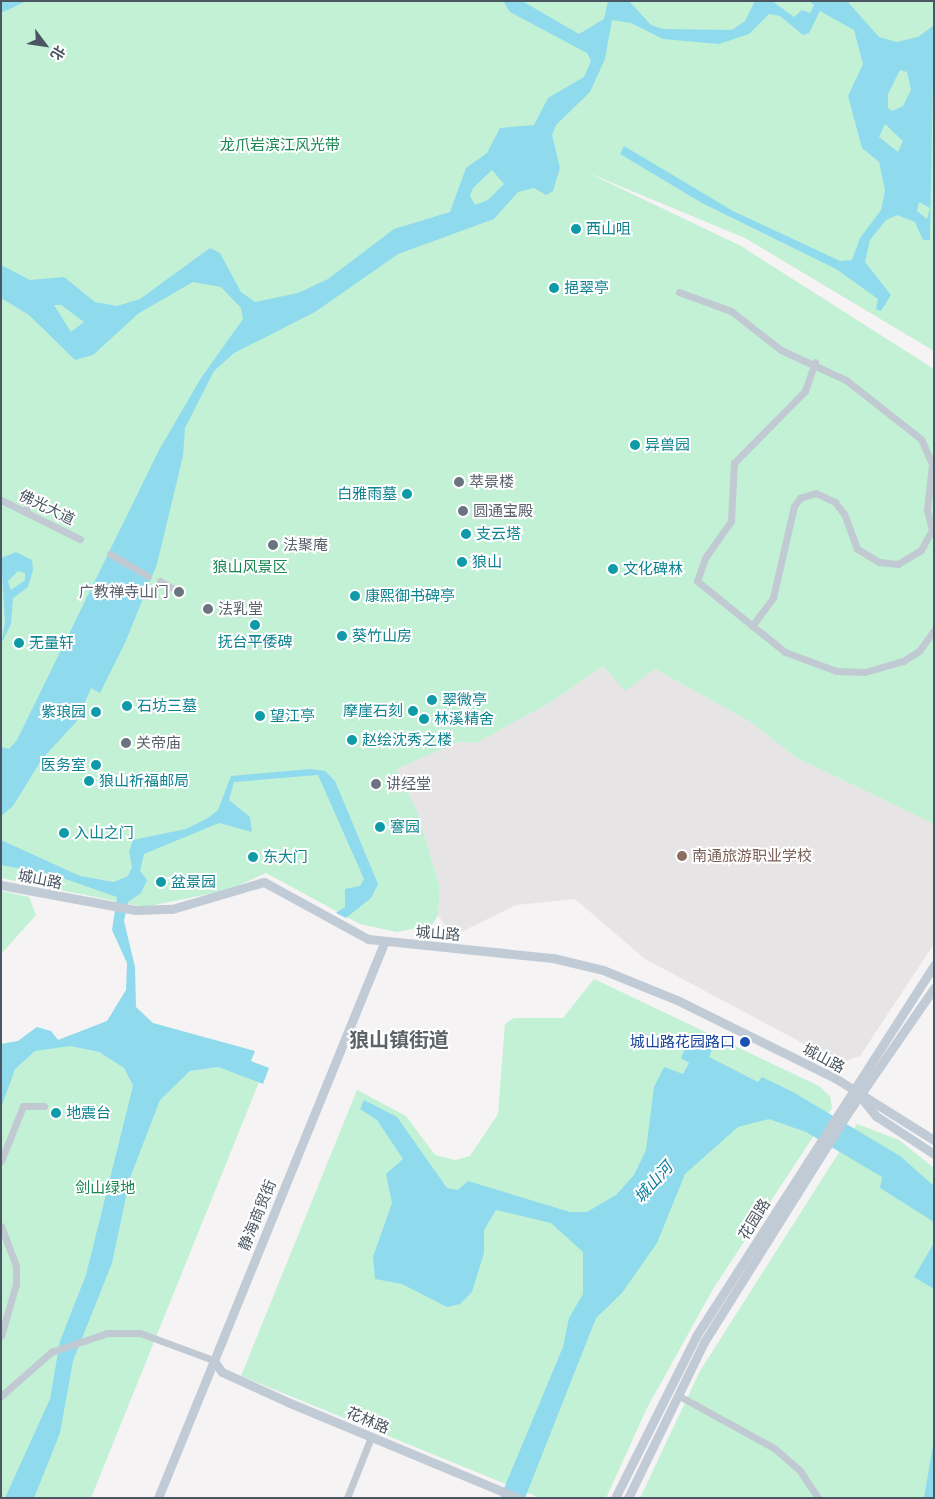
<!DOCTYPE html>
<meta charset="utf-8">
<style>
body{margin:0}
#map{position:relative;width:935px;height:1499px;overflow:hidden;background:#f5f3f3;font-family:"Exo 2","Noto Sans SC",sans-serif}
div>[style]{position:absolute}
.education>*{inset:0;background:#e6e4e5}
.green>*{inset:0;background:#c3f1d5}
.water>*{inset:0;background:#90daee}
.street>*{height:7px;margin:-3.5px;padding:0 3.5px;transform-origin:3.5px;border-radius:3.5px;background:#c1cad2}
.secondary>*{height:9px;margin:-4.5px;padding:0 4.5px;transform-origin:4.5px;border-radius:4.5px;background:#c1cbd6}
.dots>*{width:14px;height:14px;translate:-50% -50%;box-sizing:border-box;border:2px solid #fff;border-radius:50%}
span{translate:-50% -50%;white-space:nowrap;text-align:center;line-height:1.15;-webkit-text-stroke:4px #fff;paint-order:stroke}
.park-label{font-size:15px;color:#17864f}
.culture-label{font-size:15px;color:#0d838f}
.left{translate:0 -50%;text-align:left}
.right{translate:-100% -50%;text-align:right}
.worship-label{font-size:15px;color:#5b616d}
.street-label{font-size:15px;color:#4a5661}
.education-label{font-size:15px;color:#785e54}
.transit-label{font-size:15px;color:#164399}
.water-label{font-size:16px;color:#0c7c9b;font-style:italic}
.district-label{font-size:20px;color:#5f6368;font-weight:700}
.frame{position:absolute;inset:0;border:2px solid #4a5661;pointer-events:none}
.north{position:absolute;left:20px;top:20px;width:50px;height:50px;-webkit-text-stroke:4px #fff;paint-order:stroke;rotate:121deg;font-size:14px;font-weight:700;line-height:20px;text-align:center;color:#4a5661}
.north::after{content:'';display:block;margin:auto;width:18px;height:22px;background:#4a5661;clip-path:polygon(50% 0,100% 100%,50% 72%,0 100%)}
</style>
<div id="map">
<div class="education">
<i style="clip-path:polygon(603px 666px,655px 669px,749px 721px,797px 758px,934px 824px,934px 944px,860px 1056px,840px 1063px,645px 959px,575px 899px,516px 905px,453px 936px,438px 915px,440px 888px,417px 811px,397px 769px,458px 742px,476px 743px,553px 701px)"></i>
</div>
<div class="green">
<i style="clip-path:polygon(16px 1px,934px 1px,934px 351px,745px 238px,586px 172px,741px 246px,934px 369px,934px 824px,797px 758px,749px 721px,655px 669px,625px 691px,603px 666px,553px 701px,476px 743px,458px 742px,397px 769px,417px 811px,440px 888px,438px 915px,432px 925px,397px 932px,360px 924px,266px 873px,228px 890px,145px 907px,1px 878px,1px 9px)"></i>
<i style="clip-path:polygon(1px 891px,29px 897px,36px 915px,1px 954px)"></i>
<i style="clip-path:polygon(594px 979px,819px 1086px,830px 1096px,832px 1108px,713px 1289px,647px 1408px,606px 1498px,540px 1498px,241px 1376px,357px 1090px,406px 1116px,435px 1155px,455px 1160px,470px 1156px,498px 1114px,505px 1024px,514px 1018px,563px 1018px)"></i>
<i style="clip-path:polygon(37px 1027px,70px 1046px,99px 1052px,124px 1068px,133px 1086px,168px 1088px,190px 1071px,218px 1067px,259px 1082px,91px 1498px,1px 1498px,1px 1044px,18px 1041px)"></i>
<i style="clip-path:polygon(857px 1124px,899px 1140px,934px 1168px,934px 1498px,640px 1498px,700px 1371px)"></i>
</div>
<div class="water">
<i style="clip-path:polygon(1px 1px,27px 1px,1px 13px)"></i>
<i style="clip-path:polygon(evenodd,503px 1px,522px 1px,579px 34px,604px 19px,608px 1px,629px 1px,651px 25px,663px 29px,732px 30px,745px 21px,755px 1px,772px 1px,794px 17px,802px 10px,810px 13px,814px 5px,810px 1px,847px 1px,879px 37px,897px 42px,918px 37px,934px 25px,930px 240px,923px 240px,915px 222px,897px 215px,886px 220px,870px 240px,865px 262px,891px 295px,881px 311px,876px 309px,878px 299px,836px 269px,702px 203px,620px 154px,624px 146px,733px 211px,840px 261px,852px 260px,860px 238px,881px 210px,885px 191px,879px 162px,862px 148px,848px 96px,863px 64px,854px 30px,820px 11px,809px 33px,803px 35px,780px 16px,769px 14px,749px 34px,719px 44px,663px 39px,631px 23px,612px 20px,605px 59px,590px 92px,556px 125px,552px 135px,560px 168px,553px 191px,546px 195px,534px 188px,518px 192px,494px 219px,398px 254px,315px 312px,234px 353px,214px 371px,185px 428px,183px 456px,157px 564px,125px 643px,100px 693px,91px 688px,77px 721px,42px 759px,13px 806px,1px 816px,1px 747px,9px 749px,17px 740px,159px 450px,201px 378px,243px 319px,241px 308px,221px 287px,193px 282px,139px 313px,93px 355px,75px 360px,29px 315px,1px 298px,1px 265px,30px 280px,64px 277px,95px 302px,117px 306px,140px 299px,210px 248px,220px 253px,241px 292px,255px 302px,298px 293px,328px 279px,394px 229px,450px 212px,466px 168px,487px 153px,500px 128px,534px 125px,548px 98px,584px 77px,591px 61px,587px 53px,510px 12px,503px 1px,900px 70px,907px 72px,911px 90px,903px 106px,892px 111px,888px 108px,888px 94px,900px 70px,503px 1px,885px 124px,903px 141px,898px 152px,879px 137px,885px 124px,503px 1px,492px 170px,504px 184px,488px 200px,475px 205px,470px 196px,473px 188px,492px 170px,503px 1px,919px 202px,930px 208px,927px 219px,917px 211px,919px 202px,503px 1px,54px 305px,61px 305px,84px 322px,71px 332px,54px 305px)"></i>
<i style="clip-path:polygon(evenodd,16px 552px,32px 560px,33px 570px,28px 587px,13px 598px,11px 624px,1px 644px,5px 623px,1px 558px,16px 552px,18px 571px,25px 573px,25px 580px,11px 590px,8px 581px,18px 571px)"></i>
<i style="clip-path:polygon(310px 769px,325px 771px,335px 781px,378px 884px,371px 898px,346px 918px,336px 913px,345px 907px,345px 889px,360px 886px,364px 879px,318px 775px,234px 782px,229px 800px,250px 817px,252px 832px,219px 823px,144px 854px,140px 871px,147px 880px,141px 893px,128px 902px,124px 921px,135px 967px,136px 1007px,153px 1023px,255px 1051px,251px 1061px,269px 1068px,263px 1084px,218px 1067px,190px 1071px,160px 1100px,130px 1178px,112px 1263px,73px 1361px,60px 1433px,34px 1498px,5px 1498px,50px 1399px,60px 1341px,86px 1275px,133px 1086px,124px 1068px,99px 1052px,70px 1046px,35px 1051px,15px 1069px,1px 1108px,1px 1044px,18px 1041px,37px 1027px,51px 1031px,58px 1040px,107px 1021px,126px 990px,127px 963px,112px 930px,117px 897px,51px 874px,1px 865px,1px 840px,80px 876px,114px 882px,128px 876px,132px 867px,129px 852px,133px 840px,186px 829px,208px 818px,218px 810px,231px 776px)"></i>
<i style="clip-path:polygon(692px 1034px,714px 1045px,709px 1057px,758px 1082px,762px 1077px,793px 1092px,900px 1156px,934px 1186px,934px 1222px,880px 1188px,882px 1177px,806px 1132px,769px 1119px,738px 1127px,685px 1174px,657px 1243px,622px 1293px,596px 1318px,525px 1498px,500px 1498px,563px 1347px,569px 1318px,583px 1294px,583px 1252px,551px 1223px,496px 1210px,484px 1230px,484px 1253px,472px 1292px,460px 1304px,447px 1307px,402px 1284px,375px 1279px,373px 1257px,392px 1203px,386px 1174px,403px 1159px,377px 1120px,360px 1109px,364px 1100px,397px 1117px,447px 1188px,458px 1190px,468px 1181px,570px 1212px,587px 1212px,616px 1195px,634px 1175px,646px 1150px,654px 1087px,664px 1067px,683px 1074px,689px 1063px,681px 1058px)"></i>
<i style="clip-path:polygon(934px 1243px,934px 1289px,914px 1277px)"></i>
<i style="clip-path:polygon(934px 1439px,934px 1498px,924px 1498px)"></i>
</div>
<div class="street">
<i style="left:679px;top:292px;width:55px;rotate:20.1deg"></i>
<i style="left:731px;top:311px;width:63px;rotate:38deg"></i>
<i style="left:781px;top:350px;width:72px;rotate:24.8deg"></i>
<i style="left:846px;top:380px;width:95px;rotate:38.2deg"></i>
<i style="left:921px;top:439px;width:27px;rotate:66deg"></i>
<i style="left:932px;top:464px;width:46px;rotate:96.2deg"></i>
<i style="left:927px;top:510px;width:21px;rotate:76deg"></i>
<i style="left:932px;top:530px;width:23px;rotate:119deg"></i>
<i style="left:921px;top:550px;width:27px;rotate:149deg"></i>
<i style="left:898px;top:564px;width:19px;rotate:-174deg"></i>
<i style="left:879px;top:562px;width:26px;rotate:-149deg"></i>
<i style="left:857px;top:549px;width:37px;rotate:-110deg"></i>
<i style="left:844px;top:514px;width:15px;rotate:-127deg"></i>
<i style="left:835px;top:502px;width:21px;rotate:-155deg"></i>
<i style="left:816px;top:493px;width:17px;rotate:163deg"></i>
<i style="left:800px;top:498px;width:10px;rotate:127deg"></i>
<i style="left:794px;top:506px;width:94px;rotate:102.9deg"></i>
<i style="left:773px;top:598px;width:35px;rotate:127deg"></i>
<i style="left:815px;top:362px;width:31px;rotate:109deg"></i>
<i style="left:805px;top:391px;width:101px;rotate:134.6deg"></i>
<i style="left:734px;top:463px;width:58px;rotate:93deg"></i>
<i style="left:731px;top:521px;width:45px;rotate:125.1deg"></i>
<i style="left:705px;top:558px;width:24px;rotate:109deg"></i>
<i style="left:697px;top:581px;width:113px;rotate:38.9deg"></i>
<i style="left:785px;top:652px;width:54px;rotate:20.4deg"></i>
<i style="left:836px;top:671px;width:29px;rotate:2deg"></i>
<i style="left:865px;top:672px;width:40px;rotate:-16deg"></i>
<i style="left:903px;top:661px;width:19px;rotate:-32deg"></i>
<i style="left:919px;top:651px;width:26px;rotate:-54deg"></i>
<i style="left:1px;top:500px;width:88px;rotate:26.3deg"></i>
<i style="left:25px;top:512px;width:15px;rotate:-67deg"></i>
<i style="left:110px;top:554px;width:44px;rotate:30.1deg"></i>
<i style="left:160px;top:581px;width:14px;rotate:30deg"></i>
<i style="left:1px;top:1161px;width:59px;rotate:-68.2deg"></i>
<i style="left:23px;top:1106px;width:21px"></i>
<i style="left:1px;top:1226px;width:43px;rotate:69.4deg"></i>
<i style="left:16px;top:1266px;width:18px;rotate:90deg"></i>
<i style="left:16px;top:1284px;width:54px;rotate:106.1deg"></i>
<i style="left:1px;top:1396px;width:67px;rotate:-41.3deg"></i>
<i style="left:51px;top:1352px;width:59px;rotate:-18.7deg"></i>
<i style="left:107px;top:1333px;width:33px"></i>
<i style="left:140px;top:1333px;width:78px;rotate:20.3deg"></i>
<i style="left:683px;top:1398px;width:104px;rotate:28.8deg"></i>
<i style="left:774px;top:1448px;width:35px;rotate:41deg"></i>
<i style="left:800px;top:1471px;width:32px;rotate:56deg"></i>
<i style="left:347px;top:1498px;width:66px;rotate:-68.5deg"></i>
</div>
<div class="secondary">
<i style="left:1px;top:885px;width:137px;rotate:10.5deg"></i>
<i style="left:136px;top:910px;width:36px;rotate:-2deg"></i>
<i style="left:172px;top:909px;width:96px;rotate:-16.4deg"></i>
<i style="left:264px;top:882px;width:119px;rotate:28.7deg"></i>
<i style="left:368px;top:939px;width:186px;rotate:5.9deg"></i>
<i style="left:553px;top:958px;width:51px;rotate:13.5deg"></i>
<i style="left:603px;top:970px;width:80px;rotate:22.1deg"></i>
<i style="left:677px;top:1000px;width:176px;rotate:26.3deg"></i>
<i style="left:835px;top:1078px;width:117px;rotate:32.1deg"></i>
<i style="left:863px;top:1100px;width:21px;rotate:51deg"></i>
<i style="left:876px;top:1116px;width:69px;rotate:33.2deg"></i>
<i style="left:213px;top:1360px;width:15px;rotate:53deg"></i>
<i style="left:222px;top:1372px;width:75px;rotate:24.5deg"></i>
<i style="left:290px;top:1403px;width:247px;rotate:22.6deg"></i>
<i style="left:158px;top:1498px;width:599px;rotate:-67.84deg"></i>
<i style="left:615px;top:1498px;width:181px;rotate:-63.4deg"></i>
<i style="left:696px;top:1336px;width:441px;rotate:-57.3deg"></i>
<i style="left:628px;top:1498px;width:174px;rotate:-64deg"></i>
<i style="left:704px;top:1342px;width:266px;rotate:-57.9deg"></i>
<i style="left:845px;top:1117px;width:157px;rotate:-55.4deg"></i>
</div>
<div class="dots">
<i style="left:576px;top:229px;background:#0f9aa8"></i>
<i style="left:554px;top:288px;background:#0f9aa8"></i>
<i style="left:635px;top:445px;background:#0f9aa8"></i>
<i style="left:459px;top:482px;background:#6b7280"></i>
<i style="left:407px;top:494px;background:#0f9aa8"></i>
<i style="left:463px;top:511px;background:#6b7280"></i>
<i style="left:466px;top:534px;background:#0f9aa8"></i>
<i style="left:273px;top:545px;background:#6b7280"></i>
<i style="left:462px;top:562px;background:#0f9aa8"></i>
<i style="left:613px;top:569px;background:#0f9aa8"></i>
<i style="left:179px;top:592px;background:#6b7280"></i>
<i style="left:355px;top:596px;background:#0f9aa8"></i>
<i style="left:208px;top:609px;background:#6b7280"></i>
<i style="left:255px;top:625px;background:#0f9aa8"></i>
<i style="left:342px;top:636px;background:#0f9aa8"></i>
<i style="left:19px;top:643px;background:#0f9aa8"></i>
<i style="left:432px;top:700px;background:#0f9aa8"></i>
<i style="left:127px;top:706px;background:#0f9aa8"></i>
<i style="left:413px;top:711px;background:#0f9aa8"></i>
<i style="left:96px;top:712px;background:#0f9aa8"></i>
<i style="left:260px;top:716px;background:#0f9aa8"></i>
<i style="left:424px;top:719px;background:#0f9aa8"></i>
<i style="left:352px;top:740px;background:#0f9aa8"></i>
<i style="left:126px;top:743px;background:#6b7280"></i>
<i style="left:96px;top:765px;background:#0f9aa8"></i>
<i style="left:89px;top:781px;background:#0f9aa8"></i>
<i style="left:376px;top:784px;background:#6b7280"></i>
<i style="left:380px;top:827px;background:#0f9aa8"></i>
<i style="left:64px;top:833px;background:#0f9aa8"></i>
<i style="left:682px;top:856px;background:#8d6e63"></i>
<i style="left:253px;top:857px;background:#0f9aa8"></i>
<i style="left:161px;top:882px;background:#0f9aa8"></i>
<i style="left:745px;top:1042px;background:#1a4fb4"></i>
<i style="left:56px;top:1113px;background:#0f9aa8"></i>
</div>
<div class="park-label">
<span style="left:280px;top:145px">龙爪岩滨江风光带</span>
<span style="left:250px;top:567px">狼山风景区</span>
<span style="left:105px;top:1188px">剑山绿地</span>
</div>
<div class="culture-label">
<span class="left" style="left:586px;top:229px">西山咀</span>
<span class="left" style="left:564px;top:288px">挹翠亭</span>
<span class="left" style="left:645px;top:445px">异兽园</span>
<span class="right" style="left:397px;top:494px">白雅雨墓</span>
<span class="left" style="left:476px;top:534px">支云塔</span>
<span class="left" style="left:472px;top:562px">狼山</span>
<span class="left" style="left:623px;top:569px">文化碑林</span>
<span class="left" style="left:365px;top:596px">康熙御书碑亭</span>
<span class="left" style="left:352px;top:636px">葵竹山房</span>
<span style="left:255px;top:642px">抚台平倭碑</span>
<span class="left" style="left:29px;top:643px">无量轩</span>
<span class="left" style="left:442px;top:700px">翠微亭</span>
<span class="left" style="left:137px;top:706px">石坊三墓</span>
<span class="right" style="left:403px;top:711px">摩崖石刻</span>
<span class="right" style="left:86px;top:712px">紫琅园</span>
<span class="left" style="left:270px;top:716px">望江亭</span>
<span class="left" style="left:434px;top:719px">林溪精舍</span>
<span class="left" style="left:362px;top:740px">赵绘沈秀之楼</span>
<span class="right" style="left:86px;top:765px">医务室</span>
<span class="left" style="left:99px;top:781px">狼山祈福邮局</span>
<span class="left" style="left:390px;top:827px">謇园</span>
<span class="left" style="left:74px;top:833px">入山之门</span>
<span class="left" style="left:263px;top:857px">东大门</span>
<span class="left" style="left:171px;top:882px">盆景园</span>
<span class="left" style="left:66px;top:1113px">地震台</span>
</div>
<div class="worship-label">
<span class="left" style="left:469px;top:482px">萃景楼</span>
<span class="left" style="left:473px;top:511px">圆通宝殿</span>
<span class="left" style="left:283px;top:545px">法聚庵</span>
<span class="right" style="left:169px;top:592px">广教禅寺山门</span>
<span class="left" style="left:218px;top:609px">法乳堂</span>
<span class="left" style="left:136px;top:743px">关帝庙</span>
<span class="left" style="left:386px;top:784px">讲经堂</span>
</div>
<div class="street-label">
<span style="left:47px;top:507px;rotate:26deg">佛光大道</span>
<span style="left:40px;top:879px;rotate:11deg">城山路</span>
<span style="left:438px;top:933px;rotate:4deg">城山路</span>
<span style="left:824px;top:1058px;rotate:28deg">城山路</span>
<span style="left:257px;top:1215px;rotate:-68deg">静海商贸街</span>
<span style="left:754px;top:1219px;rotate:-58deg">花园路</span>
<span style="left:368px;top:1420px;rotate:23deg">花林路</span>
</div>
<div class="education-label">
<span class="left" style="left:692px;top:856px">南通旅游职业学校</span>
</div>
<div class="transit-label">
<span class="right" style="left:735px;top:1042px">城山路花园路口</span>
</div>
<div class="water-label">
<span style="left:653px;top:1182px;rotate:-48deg">城山河</span>
</div>
<div class="district-label">
<span style="left:399px;top:1039px">狼山镇街道</span>
</div>
<div class="frame"></div>
<div class="north">北</div>
</div>
